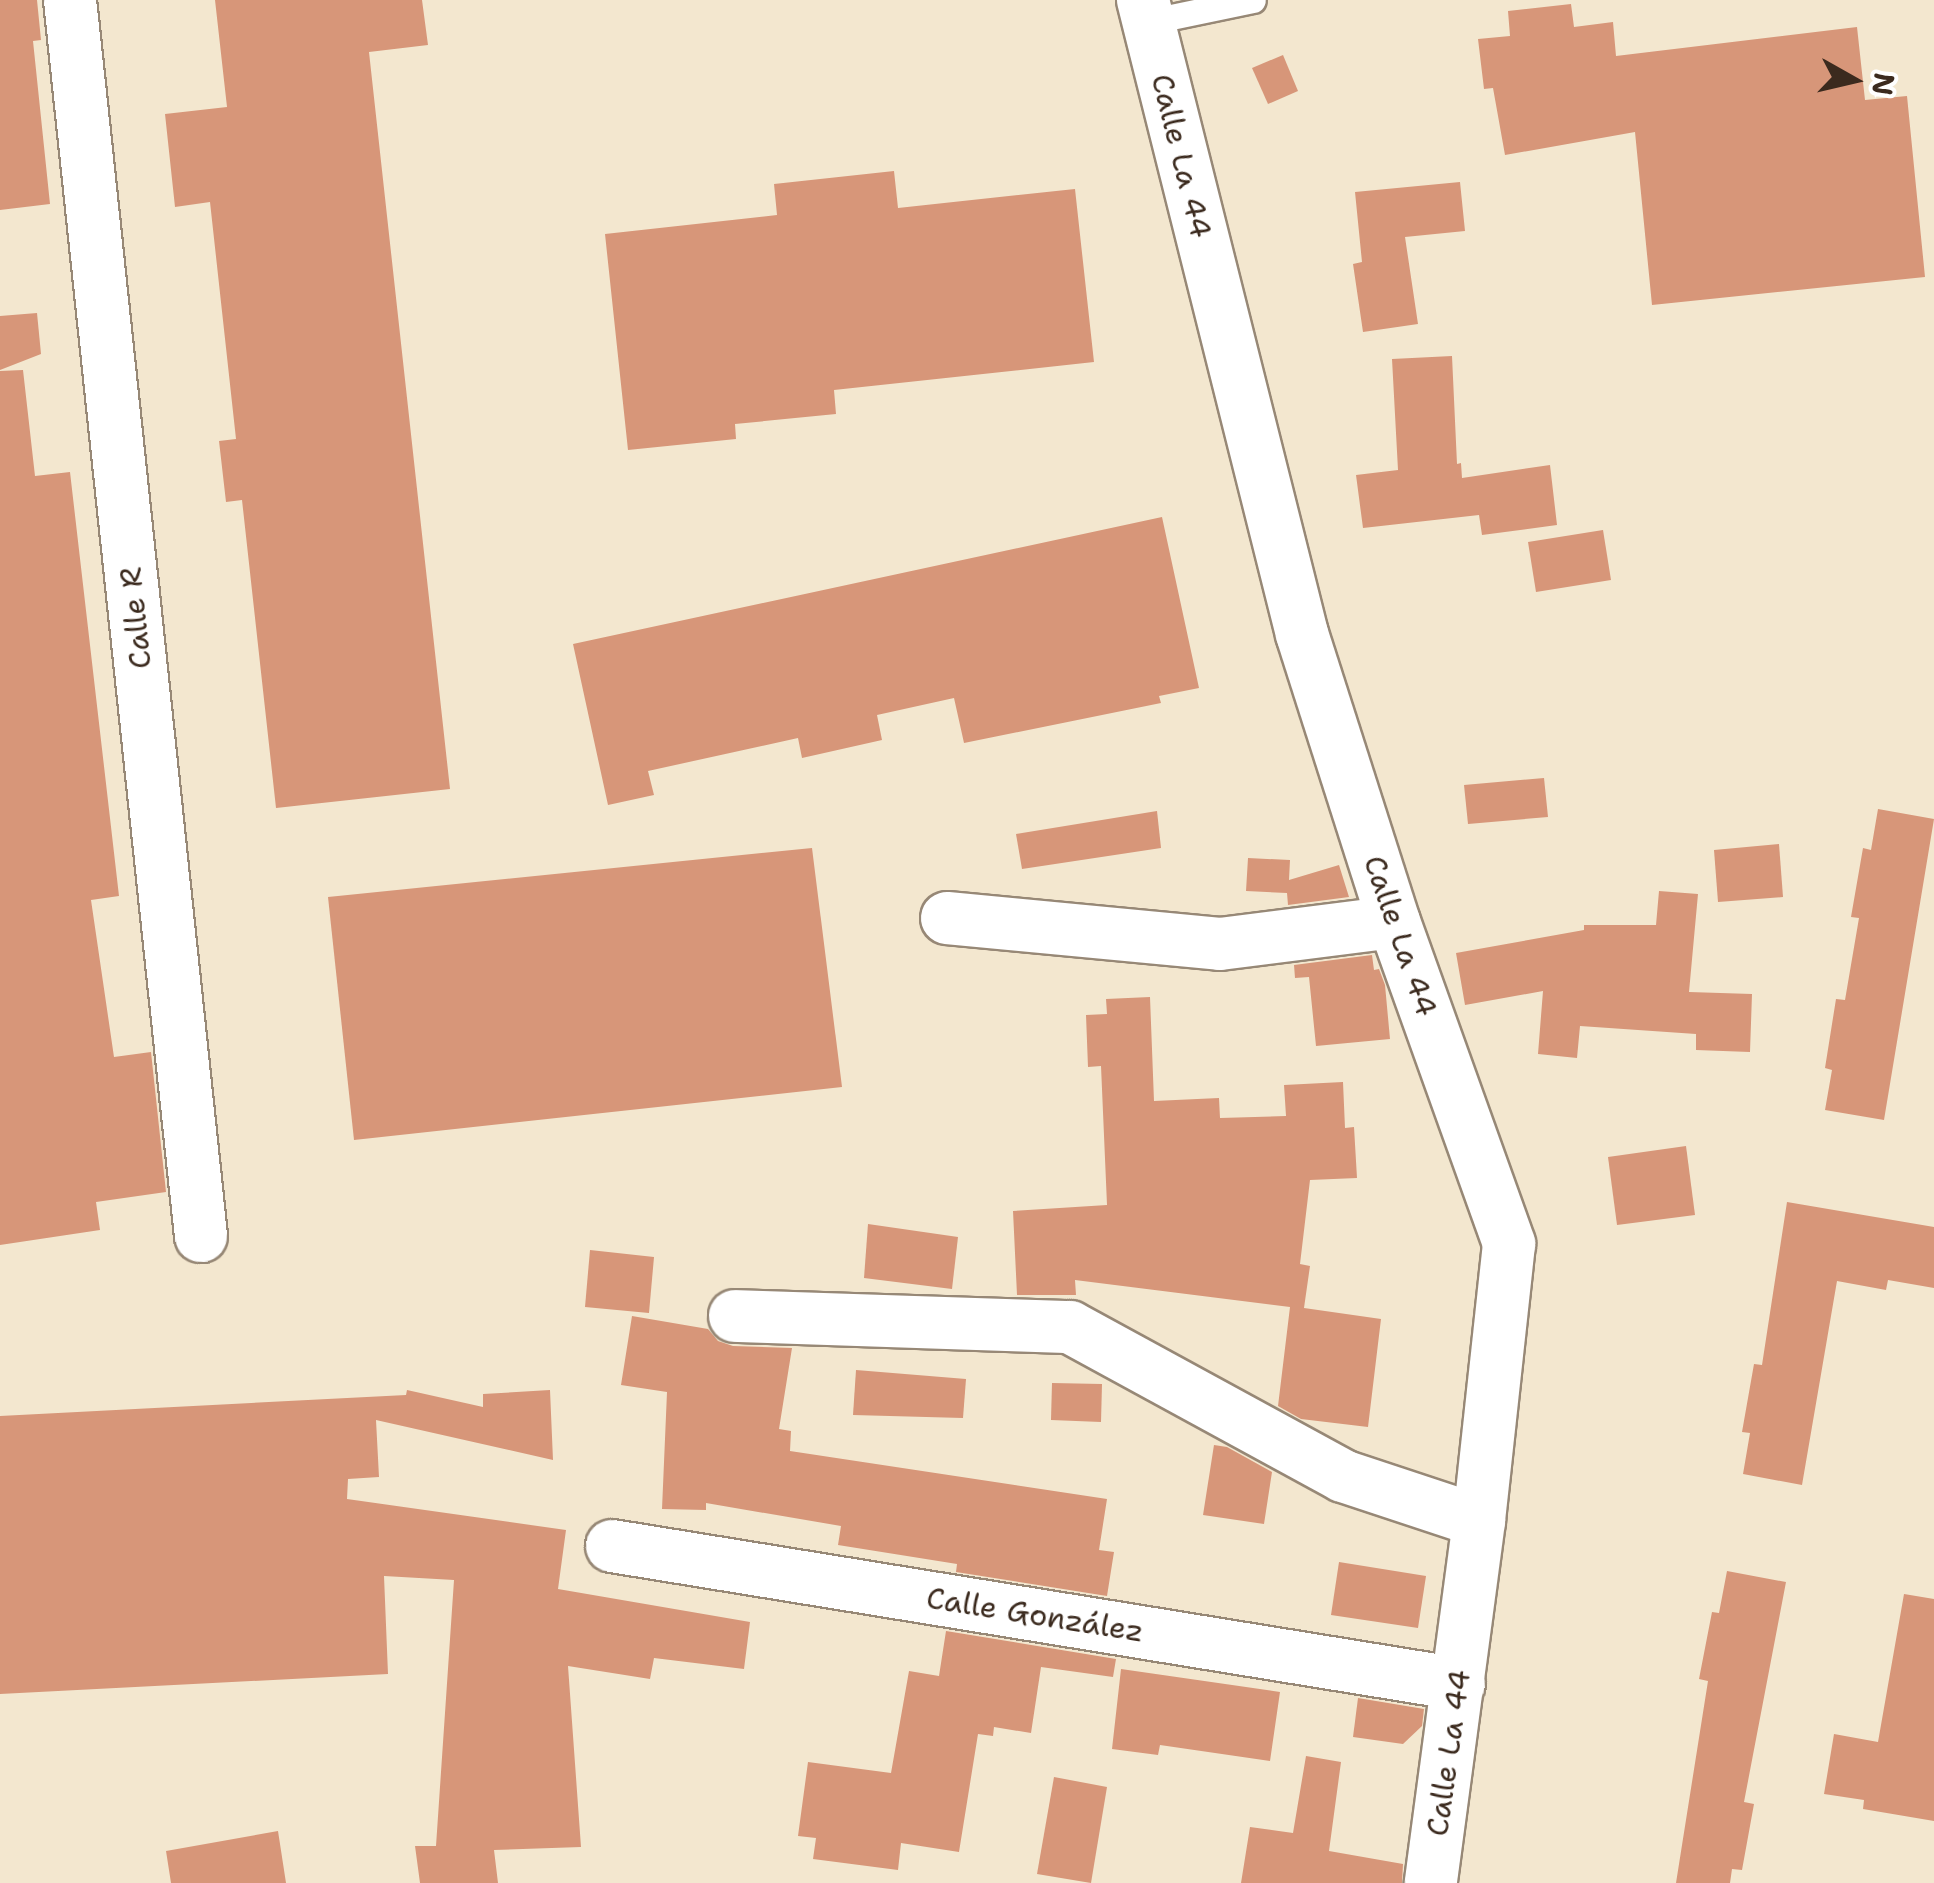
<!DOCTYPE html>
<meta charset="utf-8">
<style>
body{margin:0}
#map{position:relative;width:1934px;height:1883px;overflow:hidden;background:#f3e7cf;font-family:"Shantell Sans",sans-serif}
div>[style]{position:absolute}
.building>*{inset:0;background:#d79679}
.roads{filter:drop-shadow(2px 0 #978876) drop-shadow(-2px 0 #978876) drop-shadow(0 2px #978876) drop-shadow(0 -2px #978876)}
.lane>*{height:25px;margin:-12.5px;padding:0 12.5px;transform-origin:12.5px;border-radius:12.5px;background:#fff}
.street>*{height:52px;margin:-26px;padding:0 26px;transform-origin:26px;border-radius:26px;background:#fff}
span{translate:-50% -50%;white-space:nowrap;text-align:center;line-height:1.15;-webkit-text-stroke:8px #fff;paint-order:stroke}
.street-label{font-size:30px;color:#3b2a1e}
.north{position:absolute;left:1804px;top:30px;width:100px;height:100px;-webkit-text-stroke:8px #fff;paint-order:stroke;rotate:98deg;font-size:28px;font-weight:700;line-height:40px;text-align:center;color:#3b2a1e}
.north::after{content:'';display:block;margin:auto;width:35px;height:45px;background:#3b2a1e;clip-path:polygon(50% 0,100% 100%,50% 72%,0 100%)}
</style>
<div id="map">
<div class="building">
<i style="clip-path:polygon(0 0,37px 0,41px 40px,33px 41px,50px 204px,0 210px)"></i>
<i style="clip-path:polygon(215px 0,422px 0,428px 45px,369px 52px,450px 789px,276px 808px,242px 500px,226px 502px,219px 441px,236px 439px,210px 202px,175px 207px,165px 114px,227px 107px)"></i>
<i style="clip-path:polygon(1571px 4px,1574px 27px,1613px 22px,1616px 56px,1857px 27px,1865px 100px,1907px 96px,1925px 277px,1652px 305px,1635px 132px,1505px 155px,1493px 88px,1484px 89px,1478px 39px,1510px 36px,1508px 11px)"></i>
<i style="clip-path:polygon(1283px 55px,1298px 91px,1268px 104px,1252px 68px)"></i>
<i style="clip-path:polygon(894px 171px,898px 208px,1075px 189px,1094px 362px,834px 390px,836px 414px,735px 424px,736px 439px,628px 450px,605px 234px,777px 215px,774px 184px)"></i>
<i style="clip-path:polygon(1460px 182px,1465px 231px,1405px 237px,1418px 324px,1363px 332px,1353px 264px,1362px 262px,1355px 192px)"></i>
<i style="clip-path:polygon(37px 313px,41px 354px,0 370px,0 316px)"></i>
<i style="clip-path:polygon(1452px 356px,1457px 464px,1461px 463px,1462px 478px,1550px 465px,1557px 525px,1482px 535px,1479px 515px,1363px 528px,1356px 475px,1398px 470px,1392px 359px)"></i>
<i style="clip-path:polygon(23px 370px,35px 476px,70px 472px,119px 896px,91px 900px,114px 1057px,151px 1052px,166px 1192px,96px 1202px,100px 1230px,0 1245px,0 371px)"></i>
<i style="clip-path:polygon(1162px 517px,1199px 688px,1159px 696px,1161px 703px,964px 743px,954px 698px,877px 715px,882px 740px,802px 758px,798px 738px,648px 771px,654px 795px,608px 805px,573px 644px)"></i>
<i style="clip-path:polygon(1603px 530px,1611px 580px,1536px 592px,1528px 542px)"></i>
<i style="clip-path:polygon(1544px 778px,1548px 817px,1468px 824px,1464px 785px)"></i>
<i style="clip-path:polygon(1878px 809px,1934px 819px,1884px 1120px,1825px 1110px,1832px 1070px,1825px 1068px,1836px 999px,1845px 1000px,1859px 918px,1851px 917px,1863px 848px,1871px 850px)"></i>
<i style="clip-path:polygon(1157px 811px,1161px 848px,1022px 869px,1016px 834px)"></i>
<i style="clip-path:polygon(1779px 844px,1783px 897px,1718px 902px,1714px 850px)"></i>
<i style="clip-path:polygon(812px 848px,842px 1087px,354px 1140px,328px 897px)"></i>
<i style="clip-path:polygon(1248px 858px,1290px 860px,1289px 880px,1339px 865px,1349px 897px,1288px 905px,1287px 893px,1246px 891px)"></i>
<i style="clip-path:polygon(1659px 891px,1698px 894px,1689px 992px,1752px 994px,1750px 1052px,1696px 1050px,1696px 1034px,1580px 1026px,1577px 1058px,1538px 1054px,1543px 991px,1465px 1005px,1456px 953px,1584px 930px,1584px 925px,1656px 925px)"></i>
<i style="clip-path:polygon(1372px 955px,1374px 970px,1379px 969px,1385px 985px,1390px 1039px,1316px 1046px,1309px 977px,1295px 978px,1294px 965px)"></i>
<i style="clip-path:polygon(1150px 997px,1154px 1101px,1219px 1098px,1220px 1118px,1286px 1116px,1284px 1085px,1343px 1082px,1345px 1128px,1354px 1127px,1357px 1178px,1310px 1180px,1300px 1264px,1310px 1266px,1304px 1308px,1381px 1319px,1368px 1427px,1301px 1419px,1278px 1406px,1290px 1307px,1075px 1280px,1076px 1295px,1017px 1295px,1013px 1211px,1107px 1205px,1101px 1066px,1088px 1067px,1086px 1015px,1107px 1014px,1106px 999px)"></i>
<i style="clip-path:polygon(1686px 1146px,1695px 1215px,1617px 1225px,1608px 1157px)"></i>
<i style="clip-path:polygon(1787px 1202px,1934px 1227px,1934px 1288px,1888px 1280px,1886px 1290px,1837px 1281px,1802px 1485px,1743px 1474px,1750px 1433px,1742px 1432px,1754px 1364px,1762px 1365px)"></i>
<i style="clip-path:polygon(868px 1224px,958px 1237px,952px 1289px,864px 1278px)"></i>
<i style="clip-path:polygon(590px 1250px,654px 1257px,649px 1313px,585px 1307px)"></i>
<i style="clip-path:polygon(632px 1316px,708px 1329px,718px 1341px,733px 1346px,792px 1348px,779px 1429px,791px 1431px,790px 1451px,1107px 1499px,1099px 1550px,1114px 1552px,1107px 1596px,956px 1572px,957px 1564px,838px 1545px,841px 1526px,706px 1503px,706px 1510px,662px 1509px,667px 1392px,621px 1385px)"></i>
<i style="clip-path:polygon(856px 1370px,966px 1379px,963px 1418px,853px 1415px)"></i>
<i style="clip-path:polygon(1052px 1383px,1102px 1384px,1101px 1422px,1051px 1420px)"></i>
<i style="clip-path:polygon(407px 1390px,483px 1407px,483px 1394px,550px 1390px,553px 1460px,376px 1420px,379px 1477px,348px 1479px,347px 1499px,566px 1530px,558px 1589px,750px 1622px,744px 1669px,654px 1658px,650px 1679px,568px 1666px,581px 1847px,494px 1850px,498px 1883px,420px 1883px,415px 1846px,436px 1846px,454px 1580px,384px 1576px,388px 1674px,0 1694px,0 1416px,406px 1395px)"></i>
<i style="clip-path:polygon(1214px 1445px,1227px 1447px,1272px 1472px,1264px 1524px,1203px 1515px)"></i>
<i style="clip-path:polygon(1339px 1562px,1426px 1576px,1418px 1628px,1331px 1615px)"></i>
<i style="clip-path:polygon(1727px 1571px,1786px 1582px,1744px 1802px,1754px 1804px,1742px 1870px,1732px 1869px,1730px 1883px,1676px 1883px,1708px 1681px,1699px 1679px,1712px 1612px,1719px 1613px)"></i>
<i style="clip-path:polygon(1904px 1594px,1934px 1599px,1934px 1821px,1863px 1809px,1864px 1800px,1824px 1794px,1834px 1734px,1878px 1742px)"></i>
<i style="clip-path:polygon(946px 1631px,1116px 1659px,1113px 1677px,1041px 1667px,1031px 1733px,994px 1727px,993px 1736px,978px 1734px,959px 1852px,901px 1843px,898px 1870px,813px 1859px,816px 1838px,798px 1836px,808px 1762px,891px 1773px,909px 1671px,939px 1676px)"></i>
<i style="clip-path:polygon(1121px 1669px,1280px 1692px,1270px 1761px,1160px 1745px,1158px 1755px,1112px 1749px)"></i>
<i style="clip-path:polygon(1358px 1698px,1424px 1709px,1422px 1726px,1403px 1744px,1353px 1737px)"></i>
<i style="clip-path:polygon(1306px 1756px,1341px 1762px,1329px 1851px,1403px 1864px,1402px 1883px,1241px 1883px,1250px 1827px,1293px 1833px)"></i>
<i style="clip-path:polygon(1054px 1777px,1107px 1787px,1091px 1883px,1037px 1874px)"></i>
<i style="clip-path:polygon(278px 1831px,286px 1883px,171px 1883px,166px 1851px)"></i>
</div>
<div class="roads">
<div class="lane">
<i style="left:1147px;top:22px;width:108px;rotate:-11.7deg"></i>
</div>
<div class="street">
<i style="left:70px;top:0;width:1243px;rotate:83.95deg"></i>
<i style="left:1143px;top:0;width:654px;rotate:75.92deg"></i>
<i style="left:1302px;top:634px;width:302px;rotate:72.3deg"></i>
<i style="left:1394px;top:922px;width:342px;rotate:70.3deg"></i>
<i style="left:1509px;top:1244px;width:279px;rotate:96.2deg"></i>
<i style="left:1479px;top:1521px;width:365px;rotate:97.6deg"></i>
<i style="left:947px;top:918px;width:274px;rotate:5.4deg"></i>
<i style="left:1220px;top:944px;width:175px;rotate:-7.2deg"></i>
<i style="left:735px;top:1316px;width:335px;rotate:1.9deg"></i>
<i style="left:1070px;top:1327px;width:311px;rotate:28.6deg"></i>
<i style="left:1343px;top:1476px;width:143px;rotate:18.3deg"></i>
<i style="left:612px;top:1546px;width:858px;rotate:9.25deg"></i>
</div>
</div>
<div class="street-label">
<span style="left:1181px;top:156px;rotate:76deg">Calle La 44</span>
<span style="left:136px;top:618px;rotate:-96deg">Calle R</span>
<span style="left:1400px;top:936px;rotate:71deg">Calle La 44</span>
<span style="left:1035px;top:1615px;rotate:9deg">Calle González</span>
<span style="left:1449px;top:1753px;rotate:-82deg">Calle La 44</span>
</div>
<div class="north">N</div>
</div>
